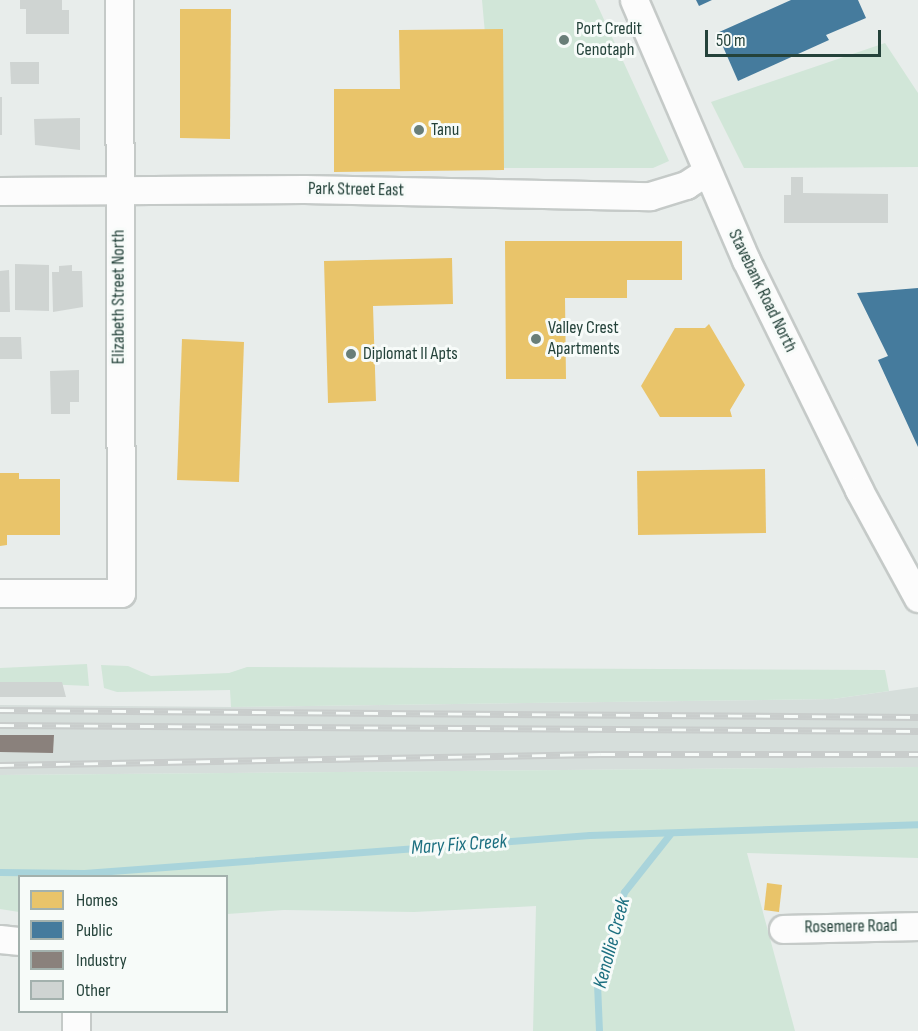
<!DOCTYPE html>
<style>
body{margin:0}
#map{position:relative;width:918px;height:1031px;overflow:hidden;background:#e8edeb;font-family:"Sofia Sans Condensed",sans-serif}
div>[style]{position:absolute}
.built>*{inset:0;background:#d6dedb}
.green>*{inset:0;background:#d1e6d8}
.homes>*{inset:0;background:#e9c46a}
.public>*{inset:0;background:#457b9d}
.industry>*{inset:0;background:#8a817c}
.stream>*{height:7px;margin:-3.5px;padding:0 3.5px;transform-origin:3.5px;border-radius:3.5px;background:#a9d4db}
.building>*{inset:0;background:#cfd4d2}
.roads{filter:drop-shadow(2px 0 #c5cac8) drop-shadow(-2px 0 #c5cac8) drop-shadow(0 2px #c5cac8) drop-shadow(0 -2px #c5cac8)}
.minor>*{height:27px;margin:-13.5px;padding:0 13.5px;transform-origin:13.5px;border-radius:13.5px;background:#fcfcfc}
.rail>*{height:7px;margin-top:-3.5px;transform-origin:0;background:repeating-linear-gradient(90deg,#f7fbf9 0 14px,#c9cdcc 0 28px);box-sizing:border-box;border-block:2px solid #c9cdcc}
.dots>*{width:16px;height:16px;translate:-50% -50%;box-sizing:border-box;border:3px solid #f7fbf9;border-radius:50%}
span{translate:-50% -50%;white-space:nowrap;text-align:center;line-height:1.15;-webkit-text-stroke:6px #f7fbf9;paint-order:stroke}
.poi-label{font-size:18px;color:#24423a}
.left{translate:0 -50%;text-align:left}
.street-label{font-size:18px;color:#24423a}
.water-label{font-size:20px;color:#1c6f80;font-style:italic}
.legend{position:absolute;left:18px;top:875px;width:210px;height:138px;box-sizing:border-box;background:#f7fbf9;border:2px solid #a3b1ad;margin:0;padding:8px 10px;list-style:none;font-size:18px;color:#24423a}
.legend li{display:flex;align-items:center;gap:12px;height:30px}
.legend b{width:30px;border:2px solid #a3b1ad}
.scale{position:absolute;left:705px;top:30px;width:176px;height:27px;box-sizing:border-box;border:3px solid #24423a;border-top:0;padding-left:8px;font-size:18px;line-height:21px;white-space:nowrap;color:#24423a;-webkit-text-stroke:4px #f7fbf9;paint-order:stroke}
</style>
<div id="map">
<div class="built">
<i style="clip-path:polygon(918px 687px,918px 767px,0 775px,0 705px,231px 707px,833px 699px)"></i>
</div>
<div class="green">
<i style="clip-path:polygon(482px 0,595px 0,669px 161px,653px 168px,497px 168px)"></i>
<i style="clip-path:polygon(885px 43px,918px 93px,918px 167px,744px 168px,711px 102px)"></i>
<i style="clip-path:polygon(87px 664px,89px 686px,0 682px,0 668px)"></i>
<i style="clip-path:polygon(101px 665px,128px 666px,151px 676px,229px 673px,247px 667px,885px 670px,889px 691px,833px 699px,231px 707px,230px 690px,117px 692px,104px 688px)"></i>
<i style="clip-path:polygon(918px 767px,918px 858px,747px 853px,795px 1031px,533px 1031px,536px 906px,414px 912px,284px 910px,227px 914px,226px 876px,20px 876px,19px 912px,0 909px,0 775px)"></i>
</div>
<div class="homes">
<i style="clip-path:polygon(180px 9px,231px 9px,230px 139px,180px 138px)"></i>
<i style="clip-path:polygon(503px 29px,504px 170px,334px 172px,334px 89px,400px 89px,399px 30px)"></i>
<i style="clip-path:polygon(505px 241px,682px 241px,682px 280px,627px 280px,627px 298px,565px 298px,566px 379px,506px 379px)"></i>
<i style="clip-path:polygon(452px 258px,453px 304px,373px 306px,376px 401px,328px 403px,324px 261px)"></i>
<i style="clip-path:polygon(709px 324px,745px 385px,730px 410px,732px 417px,660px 417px,641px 386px,675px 328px,705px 328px)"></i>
<i style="clip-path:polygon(182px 339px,244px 342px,239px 482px,177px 480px)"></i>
<i style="clip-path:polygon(765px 469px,766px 533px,638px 535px,637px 471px)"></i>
<i style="clip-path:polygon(0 473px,19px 473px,19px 479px,60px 479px,60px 535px,7px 535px,7px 545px,0 546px)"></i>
<i style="clip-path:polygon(767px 883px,782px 885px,779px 912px,764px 910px)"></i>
</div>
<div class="public">
<i style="clip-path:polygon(696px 0,712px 0,699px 6px)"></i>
<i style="clip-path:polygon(791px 0,858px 0,866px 18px,826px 35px,829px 40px,738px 81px,717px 33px)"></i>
<i style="clip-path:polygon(918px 288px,918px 447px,878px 360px,888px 356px,857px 293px)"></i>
</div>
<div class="industry">
<i style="clip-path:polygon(0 735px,54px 735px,53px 753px,0 752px)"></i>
</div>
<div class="stream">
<i style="left:0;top:872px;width:84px;rotate:0.7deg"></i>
<i style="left:84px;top:873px;width:507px;rotate:-4.29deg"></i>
<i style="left:590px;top:835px;width:328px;rotate:-1.9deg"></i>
<i style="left:599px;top:1031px;width:48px;rotate:-92.4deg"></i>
<i style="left:597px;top:983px;width:95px;rotate:-73.5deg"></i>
<i style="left:624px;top:892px;width:74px;rotate:-51.6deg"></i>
</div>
<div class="building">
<i style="clip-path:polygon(20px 0,62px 0,62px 10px,69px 10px,69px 34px,26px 34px,26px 9px,20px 9px)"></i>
<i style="clip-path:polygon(10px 62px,39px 62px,39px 84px,11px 84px)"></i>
<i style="clip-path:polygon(0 97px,2px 97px,2px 135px,0 135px)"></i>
<i style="clip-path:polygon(80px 118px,80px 150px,35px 145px,34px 119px)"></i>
<i style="clip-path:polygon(791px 177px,803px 177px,803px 193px,888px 194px,888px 223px,784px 223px,784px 195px,791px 195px)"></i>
<i style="clip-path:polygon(15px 264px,49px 265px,49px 311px,15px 310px)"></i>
<i style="clip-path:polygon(72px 265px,72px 271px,82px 271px,83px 307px,53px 312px,52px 272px,59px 272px,59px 266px)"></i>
<i style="clip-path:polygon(9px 270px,10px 312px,0 312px,0 271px)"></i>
<i style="clip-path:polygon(0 337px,21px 337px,22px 359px,0 359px)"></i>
<i style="clip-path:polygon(79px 370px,79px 402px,70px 402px,70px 414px,51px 414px,50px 371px)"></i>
<i style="clip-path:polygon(0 682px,62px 682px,66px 697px,0 697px)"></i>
</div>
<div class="roads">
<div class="minor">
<i style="left:634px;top:0;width:283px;rotate:66.7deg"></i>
<i style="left:746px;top:260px;width:256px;rotate:63.8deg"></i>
<i style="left:859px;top:490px;width:123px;rotate:61.4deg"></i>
<i style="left:0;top:191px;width:304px;rotate:-0.4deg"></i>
<i style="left:304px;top:189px;width:346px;rotate:1.2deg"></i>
<i style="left:650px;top:196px;width:38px;rotate:-17deg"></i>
<i style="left:686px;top:185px;width:24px;rotate:-33deg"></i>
<i style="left:0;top:593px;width:121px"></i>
<i style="left:121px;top:593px;width:593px;rotate:-90.19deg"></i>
<i style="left:783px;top:929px;width:135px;rotate:-1.3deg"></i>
<i style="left:0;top:939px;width:20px;rotate:6deg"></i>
<i style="left:76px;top:1012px;width:19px;rotate:90deg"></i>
</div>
</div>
<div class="rail">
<i style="left:0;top:710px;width:918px;rotate:0.44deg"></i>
<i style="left:0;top:725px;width:918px;rotate:0.37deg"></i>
<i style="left:0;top:765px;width:601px;rotate:-1.05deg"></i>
<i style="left:601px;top:754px;width:317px"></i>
</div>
<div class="dots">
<i style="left:564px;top:40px;background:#697e78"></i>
<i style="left:419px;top:130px;background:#697e78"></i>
<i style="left:536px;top:339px;background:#697e78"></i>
<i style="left:351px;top:354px;background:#697e78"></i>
</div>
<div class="poi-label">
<span class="left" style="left:576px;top:40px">Port Credit<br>Cenotaph</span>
<span class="left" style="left:431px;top:130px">Tanu</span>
<span class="left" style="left:548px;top:339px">Valley Crest<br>Apartments</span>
<span class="left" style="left:363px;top:354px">Diplomat II Apts</span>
</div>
<div class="street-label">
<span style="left:356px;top:190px;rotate:1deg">Park Street East</span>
<span style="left:762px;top:291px;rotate:64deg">Stavebank Road North</span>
<span style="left:119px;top:297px;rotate:-90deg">Elizabeth Street North</span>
<span style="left:851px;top:927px;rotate:-1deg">Rosemere Road</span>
</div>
<div class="water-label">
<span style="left:459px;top:845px;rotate:-4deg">Mary Fix Creek</span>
<span style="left:612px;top:943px;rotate:-75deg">Kenollie Creek</span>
</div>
<ul class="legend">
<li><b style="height:16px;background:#e9c46a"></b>Homes</li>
<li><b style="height:16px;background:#457b9d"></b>Public</li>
<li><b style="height:16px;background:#8a817c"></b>Industry</li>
<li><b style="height:16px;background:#cfd4d2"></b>Other</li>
</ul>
<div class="scale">50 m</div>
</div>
